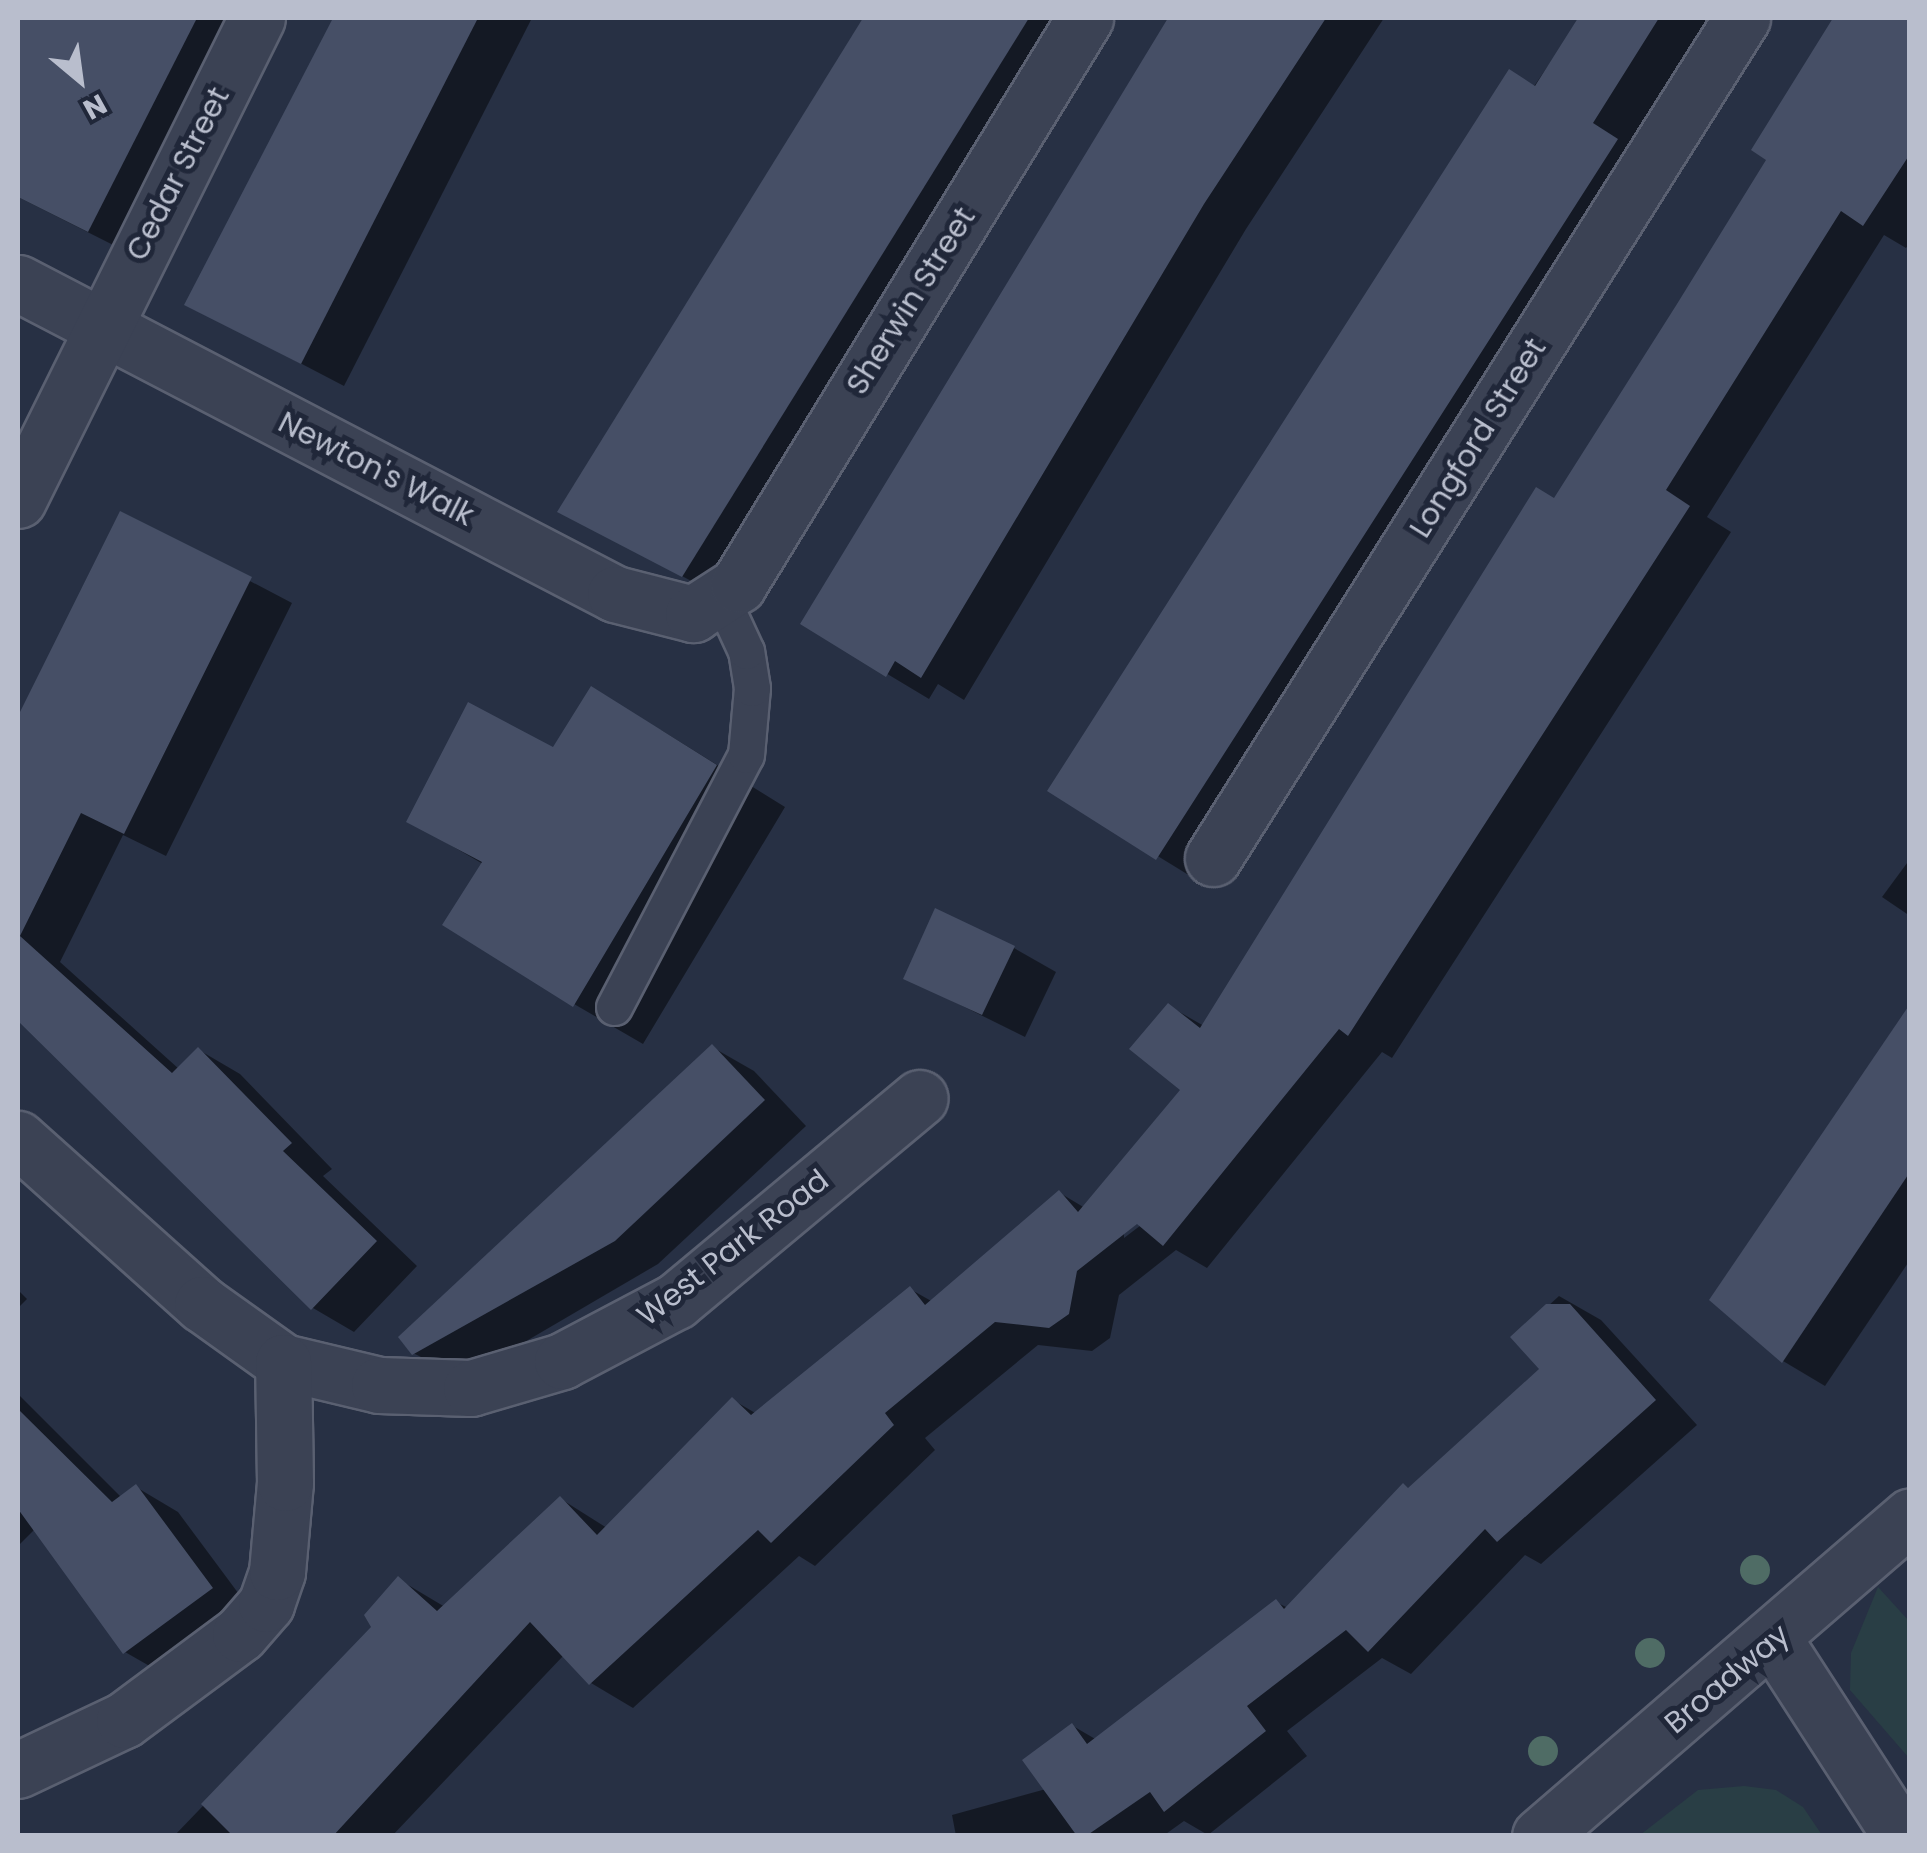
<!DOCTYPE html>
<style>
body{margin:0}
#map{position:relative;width:1927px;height:1853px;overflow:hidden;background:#273044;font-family:Poppins,sans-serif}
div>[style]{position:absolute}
.green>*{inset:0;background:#293e45}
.shadow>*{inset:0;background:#0007}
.building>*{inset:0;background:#464f66}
.roads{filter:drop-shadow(2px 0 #5a6071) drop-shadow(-2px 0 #5a6071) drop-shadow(0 2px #5a6071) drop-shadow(0 -2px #5a6071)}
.service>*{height:35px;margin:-17.5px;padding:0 17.5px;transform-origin:17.5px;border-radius:17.5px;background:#3b4254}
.minor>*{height:55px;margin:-27.5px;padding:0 27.5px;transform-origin:27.5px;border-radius:27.5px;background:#3b4254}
.tertiary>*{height:55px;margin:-27.5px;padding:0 27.5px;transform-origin:27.5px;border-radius:27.5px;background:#3b4254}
.trees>*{width:30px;height:30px;margin:-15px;border-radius:50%;background:#4f6c65}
span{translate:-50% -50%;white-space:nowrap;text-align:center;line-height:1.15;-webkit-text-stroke:10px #202739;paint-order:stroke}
.street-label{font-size:30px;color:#b9becd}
.frame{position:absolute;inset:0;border:20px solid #b9becd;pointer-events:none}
.north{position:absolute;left:30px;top:30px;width:100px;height:100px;-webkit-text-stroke:8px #202739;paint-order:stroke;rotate:151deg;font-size:28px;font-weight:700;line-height:40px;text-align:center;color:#b9becd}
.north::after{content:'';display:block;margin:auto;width:35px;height:45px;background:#b9becd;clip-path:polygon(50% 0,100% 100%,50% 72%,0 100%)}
</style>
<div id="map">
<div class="green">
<i style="clip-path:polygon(1878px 1587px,1909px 1621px,1909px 1758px,1850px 1690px,1851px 1653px)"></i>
<i style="clip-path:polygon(1744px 1786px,1776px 1790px,1803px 1807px,1822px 1835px,1640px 1835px,1698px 1790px)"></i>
</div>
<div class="shadow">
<i style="clip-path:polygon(28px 18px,251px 18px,131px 254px,18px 197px,18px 38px)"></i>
<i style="clip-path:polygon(336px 18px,532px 18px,344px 386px,187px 304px)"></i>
<i style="clip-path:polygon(866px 18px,1085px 18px,725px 599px,560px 511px)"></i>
<i style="clip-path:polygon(1171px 18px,1384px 18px,1246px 229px,964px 700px,938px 684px,929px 699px,804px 624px)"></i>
<i style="clip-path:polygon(1581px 18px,1716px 18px,1659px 165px,1200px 882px,1050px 790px)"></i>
<i style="clip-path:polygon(evenodd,1836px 18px,1910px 18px,1910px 243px,1906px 248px,1884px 235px,1707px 517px,1731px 532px,1392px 1058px,1382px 1052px,1207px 1268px,1176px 1250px,1119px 1295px,1110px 1338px,1092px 1351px,1038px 1345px,925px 1438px,935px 1450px,815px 1566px,799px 1556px,633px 1708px,591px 1683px,564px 1655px,392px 1836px,174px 1836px,374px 1628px,398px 1579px,445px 1607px,561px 1499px,607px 1528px,733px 1400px,757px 1414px,910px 1289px,933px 1302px,1060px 1193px,1085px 1208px,1183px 1090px,1169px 1006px,1204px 1026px,1555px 501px,1770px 160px,1754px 149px,1836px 18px,1146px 1215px,1149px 1219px,1124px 1238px,1124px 1231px,1146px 1215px)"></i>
<i style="clip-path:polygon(122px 514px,292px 603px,166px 856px,123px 835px,60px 962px,179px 1069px,199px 1050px,240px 1074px,332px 1169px,323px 1176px,417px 1266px,354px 1332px,313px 1308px,18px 1018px,18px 729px)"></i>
<i style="clip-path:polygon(661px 730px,785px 807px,643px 1044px,574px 1004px,483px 864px,409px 821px,554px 750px)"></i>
<i style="clip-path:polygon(1910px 859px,1910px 916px,1882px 897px)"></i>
<i style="clip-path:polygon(1014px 948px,1056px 972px,1025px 1037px,906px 978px)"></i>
<i style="clip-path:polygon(1910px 1008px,1910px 1260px,1825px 1386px,1783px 1361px,1712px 1300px)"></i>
<i style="clip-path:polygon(712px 1047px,754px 1071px,806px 1126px,658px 1264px,463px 1378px,413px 1353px)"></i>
<i style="clip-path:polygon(18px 1290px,27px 1299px,18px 1308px)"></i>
<i style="clip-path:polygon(1559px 1296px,1601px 1320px,1697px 1425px,1541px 1564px,1525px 1555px,1411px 1674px,1382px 1658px,1287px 1731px,1307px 1756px,1208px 1835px,1184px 1821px,1163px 1836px,956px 1836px,952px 1815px,1046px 1789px,1073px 1726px,1097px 1740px,1276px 1602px,1288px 1608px,1543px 1369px,1514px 1337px)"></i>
<i style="clip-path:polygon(18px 1394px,122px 1498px,136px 1487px,178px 1512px,253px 1613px,167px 1676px,125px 1652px,35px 1529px,18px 1546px)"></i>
</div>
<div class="building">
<i style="clip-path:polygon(18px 18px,197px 18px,88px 232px,18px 197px)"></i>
<i style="clip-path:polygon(333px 18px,478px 18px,301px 364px,184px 305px)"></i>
<i style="clip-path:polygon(863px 18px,1029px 18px,682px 577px,557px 512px)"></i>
<i style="clip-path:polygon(1168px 18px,1326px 18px,1204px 204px,921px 678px,895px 661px,886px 677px,800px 624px)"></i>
<i style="clip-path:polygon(1578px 18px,1659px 18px,1593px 123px,1618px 139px,1156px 860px,1047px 791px,1509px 69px,1535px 86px)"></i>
<i style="clip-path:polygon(1833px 18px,1910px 18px,1910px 154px,1863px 226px,1841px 211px,1666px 490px,1690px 506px,1348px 1036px,1339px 1029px,1163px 1246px,1137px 1224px,1077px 1271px,1069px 1314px,1049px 1328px,995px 1322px,885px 1413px,894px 1425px,771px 1543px,758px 1530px,589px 1685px,530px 1622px,333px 1836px,233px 1836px,201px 1804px,371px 1627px,364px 1615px,398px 1576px,437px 1611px,560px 1496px,597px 1535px,732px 1397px,751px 1415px,910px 1286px,925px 1305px,1059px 1190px,1078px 1212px,1180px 1090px,1129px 1049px,1168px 1003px,1200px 1028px,1536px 487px,1554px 498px,1677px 304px,1766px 160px,1751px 150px)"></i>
<i style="clip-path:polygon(120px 511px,252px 577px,124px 834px,81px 813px,20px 936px,172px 1073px,198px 1047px,292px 1143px,283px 1151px,377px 1241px,311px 1310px,18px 1021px,18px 716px)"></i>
<i style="clip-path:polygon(591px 686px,717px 765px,573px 1007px,442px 925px,482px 862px,406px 822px,468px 702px,553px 747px)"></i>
<i style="clip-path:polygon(935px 908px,1015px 946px,982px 1015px,903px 979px)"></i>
<i style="clip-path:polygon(1910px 1004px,1910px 1172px,1782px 1363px,1709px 1300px)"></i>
<i style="clip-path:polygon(712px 1044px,765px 1100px,615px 1241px,412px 1355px,398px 1337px)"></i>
<i style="clip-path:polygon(1546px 1304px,1570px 1304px,1656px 1400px,1497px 1542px,1485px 1529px,1368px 1652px,1346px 1630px,1247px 1706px,1266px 1731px,1164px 1812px,1150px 1792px,1086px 1836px,1077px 1836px,1022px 1760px,1072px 1723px,1087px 1744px,1276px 1599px,1284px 1609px,1403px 1483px,1408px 1488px,1539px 1369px,1510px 1337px)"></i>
<i style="clip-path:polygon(18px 1409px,112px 1502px,136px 1484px,213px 1588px,123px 1654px,18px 1509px)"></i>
</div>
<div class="roads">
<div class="service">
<i style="left:614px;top:1007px;width:284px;rotate:-62.4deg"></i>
<i style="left:746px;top:755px;width:67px;rotate:-84.9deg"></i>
<i style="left:752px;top:688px;width:37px;rotate:-99deg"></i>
<i style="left:746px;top:651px;width:60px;rotate:-114.8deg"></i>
</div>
<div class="minor">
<i style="left:18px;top:283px;width:673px;rotate:27.52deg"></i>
<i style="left:615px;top:594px;width:81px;rotate:14.4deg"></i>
<i style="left:693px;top:614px;width:54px;rotate:-32.8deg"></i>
<i style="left:738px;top:585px;width:665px;rotate:-58.53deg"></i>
<i style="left:18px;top:500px;width:538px;rotate:-63.63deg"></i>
<i style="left:1213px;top:858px;width:993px;rotate:-57.8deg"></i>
<i style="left:18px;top:1139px;width:247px;rotate:41.9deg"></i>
<i style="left:202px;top:1304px;width:100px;rotate:35.6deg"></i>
<i style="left:283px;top:1362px;width:99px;rotate:13.5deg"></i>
<i style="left:379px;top:1385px;width:92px;rotate:1.9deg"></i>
<i style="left:471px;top:1388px;width:95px;rotate:-16.5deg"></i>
<i style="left:562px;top:1361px;width:129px;rotate:-27.8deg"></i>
<i style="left:676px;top:1301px;width:317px;rotate:-39.8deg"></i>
<i style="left:1774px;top:1640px;width:234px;rotate:57.1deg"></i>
<i style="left:18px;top:1770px;width:117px;rotate:-25.3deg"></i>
<i style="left:124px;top:1720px;width:144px;rotate:-36.6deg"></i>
<i style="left:240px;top:1634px;width:40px;rotate:-49deg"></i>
<i style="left:266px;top:1604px;width:34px;rotate:-71deg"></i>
<i style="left:277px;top:1572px;width:89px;rotate:-84.9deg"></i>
<i style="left:285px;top:1483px;width:121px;rotate:-90.9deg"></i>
</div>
<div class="tertiary">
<i style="left:1540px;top:1836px;width:489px;rotate:-40.8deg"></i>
</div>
</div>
<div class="trees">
<i style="left:1755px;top:1570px"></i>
<i style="left:1650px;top:1653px"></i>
<i style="left:1543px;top:1751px"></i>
</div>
<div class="street-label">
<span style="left:178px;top:174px;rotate:-63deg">Cedar Street</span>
<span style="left:911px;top:301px;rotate:-58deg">Sherwin Street</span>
<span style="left:1478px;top:438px;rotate:-58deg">Longford Street</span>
<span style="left:376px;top:469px;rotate:27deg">Newton's Walk</span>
<span style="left:733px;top:1248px;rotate:-38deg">West Park Road</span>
<span style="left:1727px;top:1679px;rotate:-40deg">Broadway</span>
</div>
<div class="frame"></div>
<div class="north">N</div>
</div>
